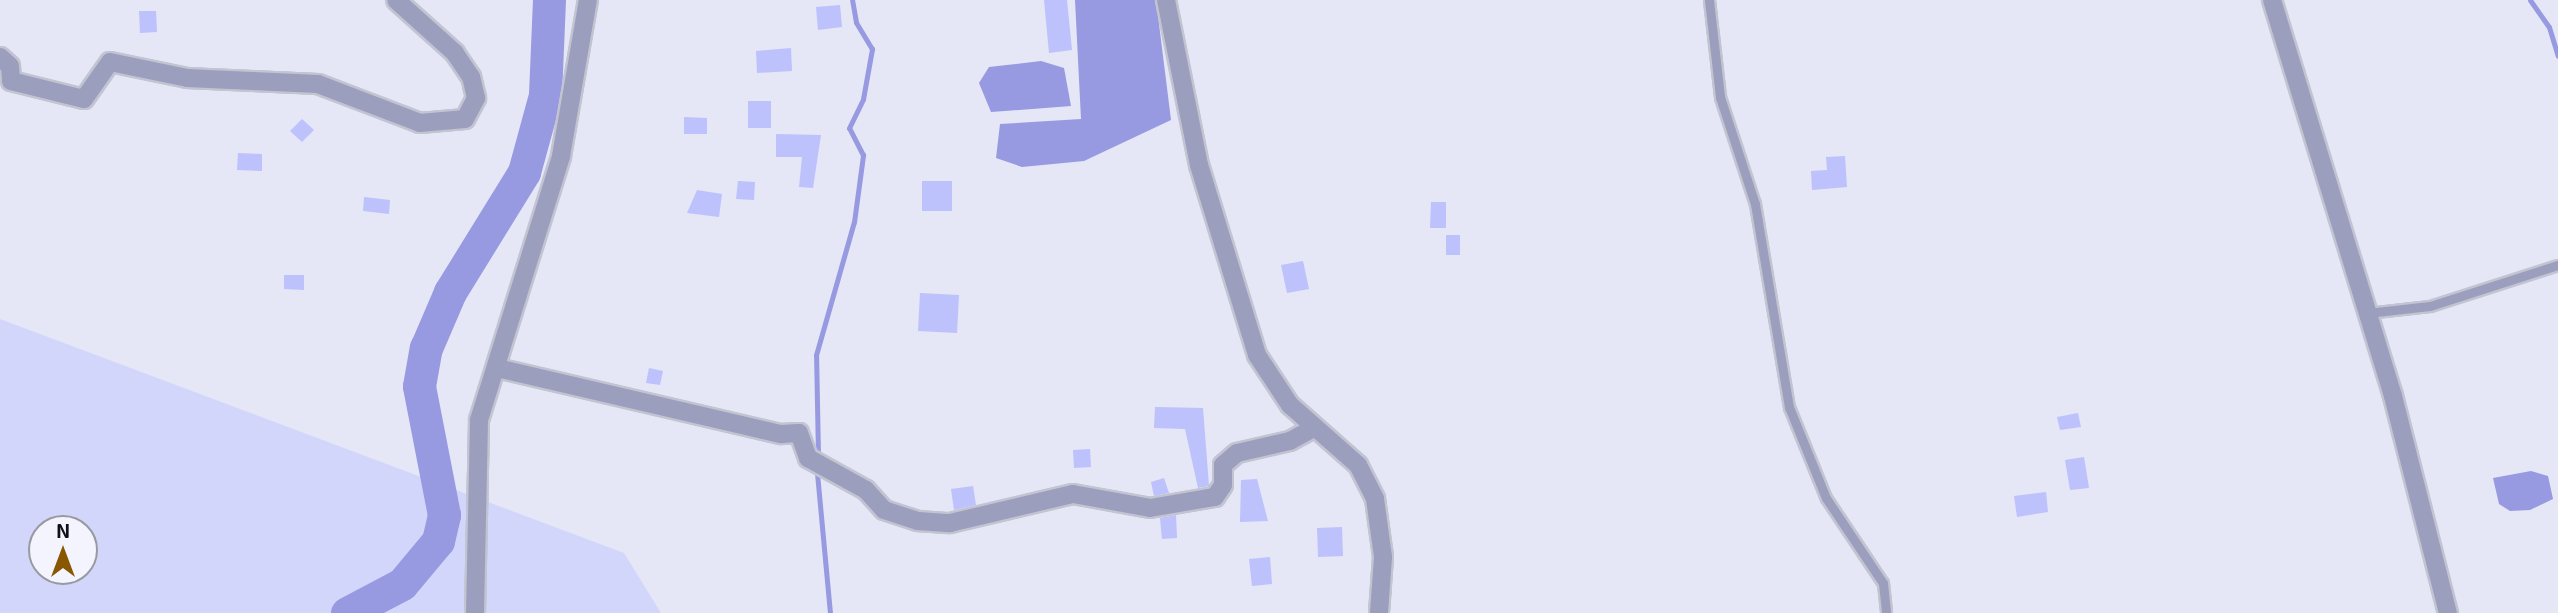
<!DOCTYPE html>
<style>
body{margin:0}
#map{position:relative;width:2558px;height:613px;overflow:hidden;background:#e5e6f6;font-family:"Exo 2",sans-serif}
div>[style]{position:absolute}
.green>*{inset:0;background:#d3d6fb}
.water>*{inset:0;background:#9799e1}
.stream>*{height:5px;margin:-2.5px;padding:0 2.5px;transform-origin:2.5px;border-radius:2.5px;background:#9799e1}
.river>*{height:33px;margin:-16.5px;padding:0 16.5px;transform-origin:16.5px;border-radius:16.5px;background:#9799e1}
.building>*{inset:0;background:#bdc1fc}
.roads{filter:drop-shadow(2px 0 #c3c4d2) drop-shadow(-2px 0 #c3c4d2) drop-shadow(0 2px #c3c4d2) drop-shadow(0 -2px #c3c4d2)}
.service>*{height:9px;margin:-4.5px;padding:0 4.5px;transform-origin:4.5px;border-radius:4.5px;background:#9c9ebe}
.minor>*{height:18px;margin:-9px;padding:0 9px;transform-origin:9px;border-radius:9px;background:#9c9ebe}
span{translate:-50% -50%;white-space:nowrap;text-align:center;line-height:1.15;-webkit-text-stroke:5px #f3f4fe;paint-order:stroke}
.north{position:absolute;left:28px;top:515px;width:70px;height:70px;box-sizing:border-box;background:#f3f4fe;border:2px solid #9899a1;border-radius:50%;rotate:0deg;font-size:19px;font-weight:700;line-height:28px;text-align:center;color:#0f1015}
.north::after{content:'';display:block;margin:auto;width:24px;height:32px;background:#885700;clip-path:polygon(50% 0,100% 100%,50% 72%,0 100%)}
</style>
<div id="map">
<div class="green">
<i style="clip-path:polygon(evenodd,0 319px,624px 553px,661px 613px,0 613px,0 319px,42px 529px,84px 529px,84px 571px,42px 571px,42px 529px)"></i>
</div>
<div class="water">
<i style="clip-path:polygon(1075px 0,1156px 0,1171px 120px,1084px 161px,1022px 167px,996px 158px,1000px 124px,1081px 119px)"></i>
<i style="clip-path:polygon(1041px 61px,1064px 68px,1071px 106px,991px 112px,979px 83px,989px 67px)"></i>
<i style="clip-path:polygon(2531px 471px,2548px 476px,2553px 499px,2530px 510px,2510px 511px,2499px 504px,2493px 478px)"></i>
</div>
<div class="stream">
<i style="left:2530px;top:0;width:33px;rotate:55deg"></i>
<i style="left:2549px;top:27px;width:30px;rotate:73deg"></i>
<i style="left:818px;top:455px;width:100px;rotate:-91.1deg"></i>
<i style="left:816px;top:355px;width:138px;rotate:-74.1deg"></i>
<i style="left:854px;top:222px;width:68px;rotate:-82.3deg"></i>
<i style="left:863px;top:155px;width:30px;rotate:-117deg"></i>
<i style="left:849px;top:128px;width:32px;rotate:-64deg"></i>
<i style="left:863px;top:99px;width:51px;rotate:-79.8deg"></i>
<i style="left:872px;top:49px;width:31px;rotate:-121deg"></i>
<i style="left:856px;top:22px;width:22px;rotate:-100deg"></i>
<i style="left:817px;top:473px;width:141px;rotate:84.7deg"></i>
</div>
<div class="river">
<i style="left:347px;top:613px;width:62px;rotate:-27.8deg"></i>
<i style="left:402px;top:584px;width:56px;rotate:-50.1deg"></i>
<i style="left:438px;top:541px;width:27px;rotate:-77deg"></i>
<i style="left:444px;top:515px;width:131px;rotate:-101deg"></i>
<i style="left:419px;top:386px;width:39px;rotate:-80deg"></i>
<i style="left:426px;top:348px;width:61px;rotate:-66.8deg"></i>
<i style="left:450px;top:292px;width:141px;rotate:-58.3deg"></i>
<i style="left:524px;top:172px;width:80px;rotate:-74.7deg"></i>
<i style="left:545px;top:95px;width:95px;rotate:-87.6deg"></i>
</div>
<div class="building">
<i style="clip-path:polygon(1044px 0,1067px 0,1072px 50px,1049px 53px)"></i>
<i style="clip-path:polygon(840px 5px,842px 27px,818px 30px,816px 7px)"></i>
<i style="clip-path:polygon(139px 11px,156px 11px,157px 32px,140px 33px)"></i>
<i style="clip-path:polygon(791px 48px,792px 71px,757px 73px,756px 51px)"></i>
<i style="clip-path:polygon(748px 101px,771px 101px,771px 128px,748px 128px)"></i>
<i style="clip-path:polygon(684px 117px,707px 118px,707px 134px,684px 134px)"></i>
<i style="clip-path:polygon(302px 119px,314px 130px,302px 142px,290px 131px)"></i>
<i style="clip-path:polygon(776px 134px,821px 135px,813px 188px,799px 187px,802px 157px,776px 157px)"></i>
<i style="clip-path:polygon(238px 153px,262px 154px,262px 171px,237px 170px)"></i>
<i style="clip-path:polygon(1845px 156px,1847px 187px,1812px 190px,1811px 171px,1827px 170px,1826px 157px)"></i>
<i style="clip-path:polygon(738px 181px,755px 182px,754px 200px,736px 199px)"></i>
<i style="clip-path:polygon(922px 181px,952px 181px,952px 211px,922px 211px)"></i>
<i style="clip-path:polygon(697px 190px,722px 194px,719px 217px,687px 213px)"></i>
<i style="clip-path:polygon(364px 197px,390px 200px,389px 214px,363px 211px)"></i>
<i style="clip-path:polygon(1431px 202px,1446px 202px,1446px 228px,1430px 228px)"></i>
<i style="clip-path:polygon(1446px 235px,1460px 235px,1460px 255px,1446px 255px)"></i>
<i style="clip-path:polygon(1303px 261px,1309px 289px,1287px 293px,1281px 265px)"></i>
<i style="clip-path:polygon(284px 275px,304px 275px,304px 290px,284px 289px)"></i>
<i style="clip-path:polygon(920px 293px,959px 295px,957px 333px,918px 331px)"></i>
<i style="clip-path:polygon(649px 368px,663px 371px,660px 385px,646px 383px)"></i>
<i style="clip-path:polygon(1155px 407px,1203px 408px,1209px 486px,1198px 488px,1185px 429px,1154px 428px)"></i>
<i style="clip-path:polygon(2078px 413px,2081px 427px,2060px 430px,2057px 417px)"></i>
<i style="clip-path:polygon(1090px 449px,1091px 467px,1074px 468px,1073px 450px)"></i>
<i style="clip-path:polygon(2084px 457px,2089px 488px,2070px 490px,2065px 460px)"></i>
<i style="clip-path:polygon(1164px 478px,1169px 493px,1154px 496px,1151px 482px)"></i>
<i style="clip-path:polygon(1257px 479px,1268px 521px,1240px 522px,1241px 480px)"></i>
<i style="clip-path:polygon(973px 486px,976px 505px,954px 510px,951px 489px)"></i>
<i style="clip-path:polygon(2046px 492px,2048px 512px,2017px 517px,2014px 496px)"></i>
<i style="clip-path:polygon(1176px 515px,1177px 538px,1162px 539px,1160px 518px)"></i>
<i style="clip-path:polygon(1342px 527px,1343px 556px,1318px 557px,1317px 528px)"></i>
<i style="clip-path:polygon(1270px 557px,1272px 584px,1252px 586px,1249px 559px)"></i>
</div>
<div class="roads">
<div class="service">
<i style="left:1709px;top:0;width:98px;rotate:83.5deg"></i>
<i style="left:1720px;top:97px;width:113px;rotate:71.9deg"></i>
<i style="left:1755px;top:204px;width:206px;rotate:80.5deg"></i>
<i style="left:1789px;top:407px;width:98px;rotate:67.9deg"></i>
<i style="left:1826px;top:498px;width:102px;rotate:56.2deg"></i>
<i style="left:1883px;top:583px;width:30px;rotate:84deg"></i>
<i style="left:2367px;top:313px;width:63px;rotate:-6.3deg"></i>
<i style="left:2430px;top:306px;width:134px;rotate:-17.8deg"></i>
</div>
<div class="minor">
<i style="left:1166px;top:0;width:168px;rotate:78.7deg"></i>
<i style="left:1199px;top:165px;width:199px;rotate:73deg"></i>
<i style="left:1257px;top:355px;width:60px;rotate:56.6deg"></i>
<i style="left:1290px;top:405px;width:91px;rotate:41.4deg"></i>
<i style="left:1358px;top:465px;width:38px;rotate:63deg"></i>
<i style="left:1375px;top:499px;width:59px;rotate:82.1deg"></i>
<i style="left:1383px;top:557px;width:56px;rotate:94.1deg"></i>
<i style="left:2272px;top:0;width:414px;rotate:73deg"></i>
<i style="left:2393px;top:396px;width:224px;rotate:75.8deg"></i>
<i style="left:0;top:57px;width:13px;rotate:42deg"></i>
<i style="left:10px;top:66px;width:15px;rotate:86deg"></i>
<i style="left:11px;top:81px;width:75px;rotate:13.9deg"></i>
<i style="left:84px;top:99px;width:45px;rotate:-54.9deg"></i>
<i style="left:110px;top:62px;width:79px;rotate:11.7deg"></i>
<i style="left:187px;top:78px;width:131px;rotate:2.6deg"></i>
<i style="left:318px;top:84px;width:109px;rotate:20.9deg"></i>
<i style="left:420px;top:123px;width:45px;rotate:-5.1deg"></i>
<i style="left:465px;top:119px;width:24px;rotate:-62deg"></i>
<i style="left:476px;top:98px;width:22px;rotate:-103deg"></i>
<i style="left:471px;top:77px;width:29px;rotate:-124deg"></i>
<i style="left:455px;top:53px;width:79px;rotate:-138.1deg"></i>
<i style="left:497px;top:368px;width:292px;rotate:13.1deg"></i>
<i style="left:781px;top:434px;width:18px;rotate:-3deg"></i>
<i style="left:799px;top:433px;width:27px;rotate:70deg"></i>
<i style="left:808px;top:458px;width:66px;rotate:28.9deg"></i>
<i style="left:866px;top:490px;width:27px;rotate:48deg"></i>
<i style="left:884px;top:510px;width:36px;rotate:18deg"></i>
<i style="left:918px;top:521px;width:32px;rotate:4deg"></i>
<i style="left:950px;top:523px;width:126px;rotate:-13.3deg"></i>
<i style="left:1073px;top:494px;width:78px;rotate:10.3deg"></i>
<i style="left:1150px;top:508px;width:66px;rotate:-9.6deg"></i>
<i style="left:1215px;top:497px;width:14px;rotate:-56deg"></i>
<i style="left:1223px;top:485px;width:20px;rotate:-90deg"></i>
<i style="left:1223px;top:465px;width:18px;rotate:-41deg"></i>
<i style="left:1237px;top:453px;width:54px;rotate:-12.8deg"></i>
<i style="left:1290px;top:441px;width:26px;rotate:-29deg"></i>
<i style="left:475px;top:613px;width:193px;rotate:-88.8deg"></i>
<i style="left:479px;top:420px;width:276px;rotate:-72.7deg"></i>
<i style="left:561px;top:156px;width:158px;rotate:-80.2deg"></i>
</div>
</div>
<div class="north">N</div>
</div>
